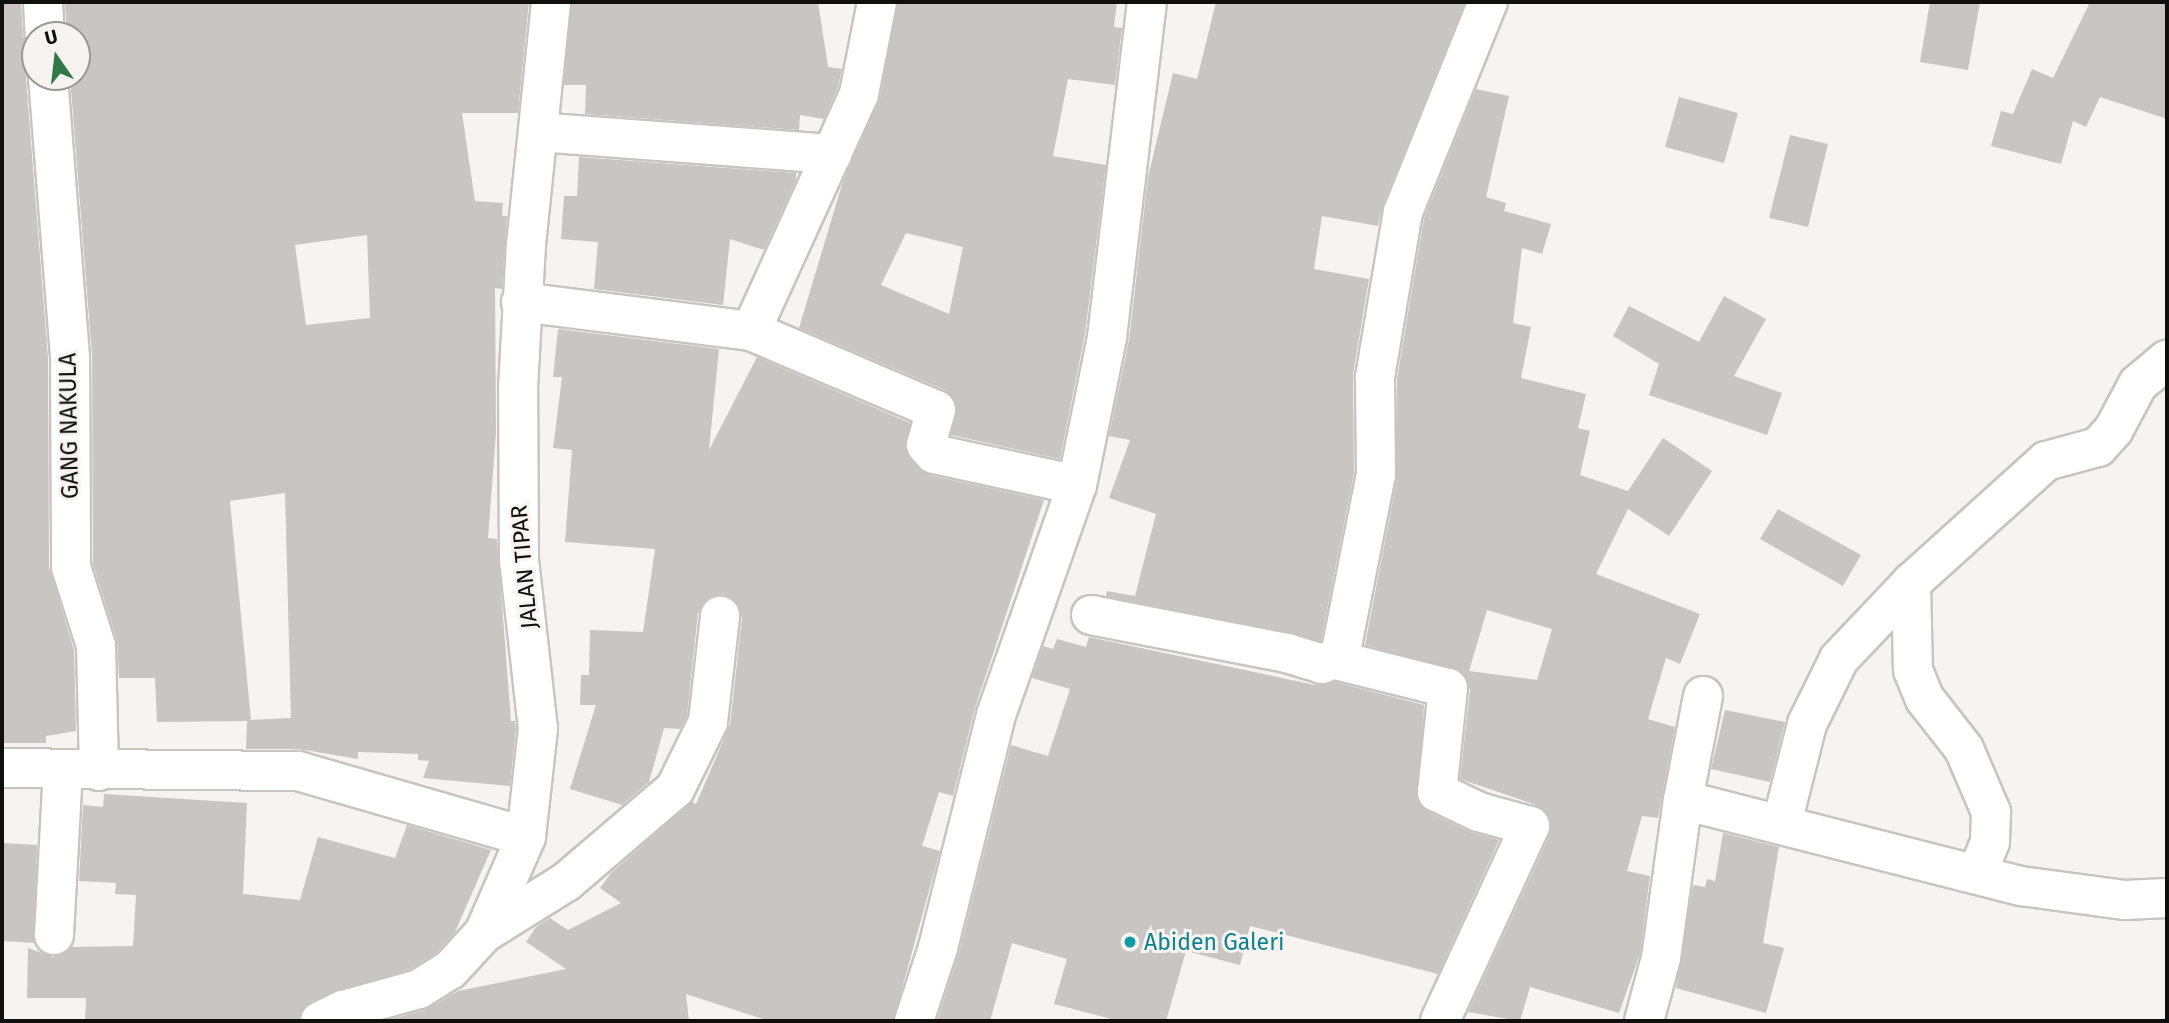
<!DOCTYPE html>
<style>
body{margin:0}
#map{position:relative;width:2169px;height:1023px;overflow:hidden;background:#f6f3f0;font-family:"Fira Sans",sans-serif}
div>[style]{position:absolute}
.building>*{inset:0;background:#c9c5c2}
.roads{filter:drop-shadow(2px 0 #c7c4c1) drop-shadow(-2px 0 #c7c4c1) drop-shadow(0 2px #c7c4c1) drop-shadow(0 -2px #c7c4c1)}
.minor>*{height:38px;margin:-19px;padding:0 19px;transform-origin:19px;border-radius:19px;background:#fff}
.dots>*{width:19px;height:19px;translate:-50% -50%;box-sizing:border-box;border:4px solid #f6f3f0;border-radius:50%}
span{translate:-50% -50%;white-space:nowrap;text-align:center;line-height:1.15;-webkit-text-stroke:6px #f6f3f0;paint-order:stroke}
.street-label{font-size:23px;color:#0f0f0d}
.culture-label{font-size:23px;color:#0d838f}
.left{translate:0 -50%;text-align:left}
.frame{position:absolute;inset:0;border:4px solid #0f0f0d;pointer-events:none}
.north{position:absolute;left:21px;top:21px;width:70px;height:70px;box-sizing:border-box;background:#f6f3f0;border:2px solid #9a9895;border-radius:50%;rotate:346deg;font-size:19px;font-weight:700;line-height:28px;text-align:center;color:#0f0f0d}
.north::after{content:'';display:block;margin:auto;width:24px;height:32px;background:#307a47;clip-path:polygon(50% 0,100% 100%,50% 72%,0 100%)}
</style>
<div id="map">
<div class="building">
<i style="clip-path:polygon(2px 2px,21px 2px,23px 37px,35px 54px,26px 79px,48px 358px,49px 567px,74px 650px,76px 731px,46px 736px,46px 743px,2px 743px)"></i>
<i style="clip-path:polygon(evenodd,65px 2px,529px 2px,518px 113px,462px 113px,475px 201px,503px 203px,502px 216px,507px 216px,502px 289px,495px 288px,496px 433px,488px 538px,497px 539px,511px 721px,515px 721px,516px 729px,510px 786px,423px 778px,429px 761px,418px 760px,418px 754px,358px 752px,358px 759px,299px 749px,246px 749px,247px 721px,157px 722px,155px 678px,119px 678px,117px 640px,93px 564px,92px 355px,70px 77px,77px 77px,77px 35px,67px 35px,65px 2px,367px 235px,370px 318px,306px 325px,295px 245px,367px 235px,65px 2px,285px 493px,291px 718px,251px 720px,230px 501px,285px 493px)"></i>
<i style="clip-path:polygon(572px 2px,818px 2px,828px 67px,842px 69px,838px 87px,824px 119px,800px 115px,799px 130px,585px 114px,586px 85px,564px 85px)"></i>
<i style="clip-path:polygon(evenodd,898px 2px,1117px 2px,1114px 27px,1122px 28px,1115px 85px,1068px 79px,1053px 156px,1106px 165px,1085px 334px,1060px 459px,951px 435px,957px 406px,945px 390px,799px 328px,843px 181px,880px 98px,898px 2px,906px 233px,963px 247px,949px 314px,881px 285px,906px 233px)"></i>
<i style="clip-path:polygon(1216px 2px,1465px 2px,1383px 204px,1378px 226px,1322px 216px,1314px 269px,1369px 279px,1353px 374px,1354px 473px,1321px 641px,1106px 596px,1107px 591px,1135px 596px,1156px 514px,1109px 498px,1130px 440px,1109px 436px,1129px 340px,1148px 177px,1173px 73px,1197px 79px)"></i>
<i style="clip-path:polygon(1930px 2px,1980px 2px,1968px 70px,1920px 62px)"></i>
<i style="clip-path:polygon(2090px 2px,2167px 2px,2167px 119px,2100px 97px,2086px 127px,2073px 121px,2061px 164px,1991px 146px,2001px 111px,2013px 114px,2032px 69px,2053px 78px)"></i>
<i style="clip-path:polygon(evenodd,1476px 89px,1509px 96px,1486px 197px,1506px 203px,1504px 211px,1551px 224px,1542px 254px,1522px 248px,1513px 323px,1531px 327px,1521px 378px,1586px 394px,1578px 428px,1590px 431px,1580px 475px,1628px 491px,1663px 438px,1712px 471px,1669px 536px,1628px 509px,1596px 574px,1700px 614px,1680px 664px,1666px 658px,1648px 719px,1675px 727px,1658px 818px,1642px 816px,1627px 871px,1650px 876px,1640px 954px,1619px 1013px,1530px 987px,1520px 1021px,1468px 1012px,1550px 835px,1551px 822px,1536px 805px,1460px 779px,1470px 690px,1463px 672px,1365px 645px,1397px 479px,1397px 379px,1424px 218px,1476px 89px,1487px 610px,1552px 629px,1537px 680px,1469px 671px,1487px 610px)"></i>
<i style="clip-path:polygon(1679px 97px,1738px 113px,1724px 163px,1665px 147px)"></i>
<i style="clip-path:polygon(1790px 135px,1828px 144px,1808px 227px,1769px 218px)"></i>
<i style="clip-path:polygon(579px 157px,796px 173px,796px 180px,764px 250px,730px 239px,723px 305px,594px 289px,598px 242px,561px 239px,564px 196px,577px 196px)"></i>
<i style="clip-path:polygon(1724px 296px,1766px 319px,1734px 376px,1782px 393px,1767px 435px,1649px 395px,1659px 364px,1613px 336px,1629px 306px,1699px 342px)"></i>
<i style="clip-path:polygon(558px 329px,719px 349px,709px 450px,757px 357px,910px 423px,905px 450px,929px 475px,1044px 500px,975px 708px,953px 796px,939px 792px,922px 846px,940px 851px,893px 1021px,769px 1021px,686px 994px,689px 1021px,384px 1021px,425px 1010px,458px 991px,566px 969px,526px 942px,536px 927px,550px 918px,568px 930px,621px 903px,600px 888px,611px 873px,692px 802px,696px 804px,730px 725px,742px 618px,733px 599px,722px 594px,711px 596px,698px 613px,687px 716px,680px 729px,664px 728px,649px 782px,622px 805px,570px 789px,596px 705px,580px 705px,581px 675px,589px 675px,590px 630px,643px 632px,655px 549px,565px 542px,572px 450px,553px 448px,562px 377px,553px 377px)"></i>
<i style="clip-path:polygon(1778px 509px,1861px 555px,1843px 586px,1760px 539px)"></i>
<i style="clip-path:polygon(1089px 637px,1315px 685px,1335px 682px,1424px 705px,1418px 802px,1428px 812px,1470px 832px,1499px 840px,1438px 974px,1250px 926px,1240px 965px,1186px 951px,1166px 1021px,1119px 1021px,1054px 1004px,1067px 959px,1012px 943px,990px 1021px,937px 1021px,959px 953px,1011px 745px,1048px 756px,1070px 689px,1032px 678px,1043px 646px,1053px 649px,1057px 639px,1086px 647px)"></i>
<i style="clip-path:polygon(1725px 710px,1785px 722px,1770px 782px,1711px 769px)"></i>
<i style="clip-path:polygon(104px 794px,247px 803px,243px 894px,300px 900px,318px 837px,395px 858px,407px 825px,491px 850px,455px 932px,436px 953px,410px 969px,311px 1001px,298px 1021px,85px 1021px,86px 998px,27px 998px,28px 948px,53px 957px,72px 947px,133px 946px,136px 895px,115px 894px,116px 883px,79px 881px,83px 805px,103px 807px)"></i>
<i style="clip-path:polygon(1723px 833px,1779px 847px,1763px 943px,1784px 948px,1766px 1013px,1676px 988px,1693px 885px,1705px 887px,1707px 879px,1715px 881px)"></i>
<i style="clip-path:polygon(2px 843px,37px 845px,34px 943px,2px 941px)"></i>
</div>
<div class="roads">
<div class="minor">
<i style="left:43px;top:2px;width:33px;rotate:87deg"></i>
<i style="left:48px;top:77px;width:281px;rotate:85.5deg"></i>
<i style="left:70px;top:357px;width:210px;rotate:89.7deg"></i>
<i style="left:71px;top:567px;width:83px;rotate:72.4deg"></i>
<i style="left:96px;top:646px;width:125px;rotate:88.6deg"></i>
<i style="left:538px;top:132px;width:295px;rotate:4.3deg"></i>
<i style="left:521px;top:302px;width:232px;rotate:7.2deg"></i>
<i style="left:751px;top:331px;width:260px;rotate:-65.5deg"></i>
<i style="left:859px;top:94px;width:94px;rotate:-78.9deg"></i>
<i style="left:751px;top:331px;width:201px;rotate:23.1deg"></i>
<i style="left:936px;top:410px;width:36px;rotate:106deg"></i>
<i style="left:926px;top:445px;width:12px;rotate:48deg"></i>
<i style="left:934px;top:454px;width:146px;rotate:12.2deg"></i>
<i style="left:1077px;top:485px;width:244px;rotate:109.4deg"></i>
<i style="left:996px;top:715px;width:240px;rotate:104deg"></i>
<i style="left:938px;top:948px;width:77px;rotate:108.2deg"></i>
<i style="left:1077px;top:485px;width:151px;rotate:-78.5deg"></i>
<i style="left:1107px;top:337px;width:337px;rotate:-83.2deg"></i>
<i style="left:1911px;top:583px;width:87px;rotate:88.7deg"></i>
<i style="left:1913px;top:670px;width:31px;rotate:68deg"></i>
<i style="left:1925px;top:699px;width:63px;rotate:52deg"></i>
<i style="left:1964px;top:749px;width:69px;rotate:66.8deg"></i>
<i style="left:1991px;top:812px;width:30px;rotate:92deg"></i>
<i style="left:1990px;top:842px;width:32px;rotate:112deg"></i>
<i style="left:1091px;top:615px;width:200px;rotate:11deg"></i>
<i style="left:1287px;top:653px;width:37px;rotate:17deg"></i>
<i style="left:1322px;top:664px;width:20px;rotate:-24deg"></i>
<i style="left:1340px;top:656px;width:185px;rotate:-78.8deg"></i>
<i style="left:1376px;top:475px;width:98px;rotate:-90.6deg"></i>
<i style="left:1375px;top:377px;width:167px;rotate:-80.4deg"></i>
<i style="left:1403px;top:212px;width:227px;rotate:-68deg"></i>
<i style="left:1336px;top:660px;width:115px;rotate:14deg"></i>
<i style="left:1448px;top:688px;width:105px;rotate:96deg"></i>
<i style="left:1437px;top:792px;width:47px;rotate:25.5deg"></i>
<i style="left:1479px;top:812px;width:53px;rotate:15.4deg"></i>
<i style="left:1530px;top:826px;width:215px;rotate:114.8deg"></i>
<i style="left:2px;top:768px;width:296px;rotate:0.6deg"></i>
<i style="left:298px;top:771px;width:237px;rotate:16.1deg"></i>
<i style="left:1683px;top:800px;width:349px;rotate:14.3deg"></i>
<i style="left:2021px;top:886px;width:105px;rotate:7.7deg"></i>
<i style="left:2125px;top:900px;width:42px;rotate:-2.7deg"></i>
<i style="left:1782px;top:823px;width:102px;rotate:-75.8deg"></i>
<i style="left:1807px;top:724px;width:72px;rotate:-63.8deg"></i>
<i style="left:1839px;top:659px;width:105px;rotate:-46.5deg"></i>
<i style="left:1911px;top:583px;width:182px;rotate:-42.1deg"></i>
<i style="left:2046px;top:461px;width:54px;rotate:-15.1deg"></i>
<i style="left:2098px;top:447px;width:24px;rotate:-48deg"></i>
<i style="left:2114px;top:429px;width:51px;rotate:-61.9deg"></i>
<i style="left:2138px;top:384px;width:38px;rotate:-40deg"></i>
<i style="left:484px;top:933px;width:97px;rotate:-31.9deg"></i>
<i style="left:566px;top:882px;width:143px;rotate:-40.5deg"></i>
<i style="left:675px;top:789px;width:75px;rotate:-63.8deg"></i>
<i style="left:708px;top:722px;width:107px;rotate:-83.5deg"></i>
<i style="left:54px;top:935px;width:165px;rotate:-86.9deg"></i>
<i style="left:320px;top:1021px;width:25px;rotate:-26deg"></i>
<i style="left:343px;top:1010px;width:79px;rotate:-15.4deg"></i>
<i style="left:419px;top:989px;width:36px;rotate:-32deg"></i>
<i style="left:450px;top:970px;width:50px;rotate:-47.4deg"></i>
<i style="left:484px;top:933px;width:105px;rotate:-66.4deg"></i>
<i style="left:526px;top:837px;width:109px;rotate:-83.7deg"></i>
<i style="left:538px;top:729px;width:170px;rotate:-96.4deg"></i>
<i style="left:519px;top:560px;width:172px;rotate:-90.3deg"></i>
<i style="left:518px;top:388px;width:143px;rotate:-86.8deg"></i>
<i style="left:526px;top:245px;width:244px;rotate:-84.1deg"></i>
<i style="left:1644px;top:1021px;width:65px;rotate:-74.9deg"></i>
<i style="left:1661px;top:958px;width:160px;rotate:-82.1deg"></i>
<i style="left:1683px;top:800px;width:106px;rotate:-79.1deg"></i>
</div>
</div>
<div class="dots">
<i style="left:1130px;top:942px;background:#0f9aa8"></i>
</div>
<div class="street-label">
<span style="left:69px;top:426px;rotate:-91deg">GANG NAKULA</span>
<span style="left:524px;top:567px;rotate:-95deg">JALAN TIPAR</span>
</div>
<div class="culture-label">
<span class="left" style="left:1144px;top:942px">Abiden Galeri</span>
</div>
<div class="frame"></div>
<div class="north">U</div>
</div>
